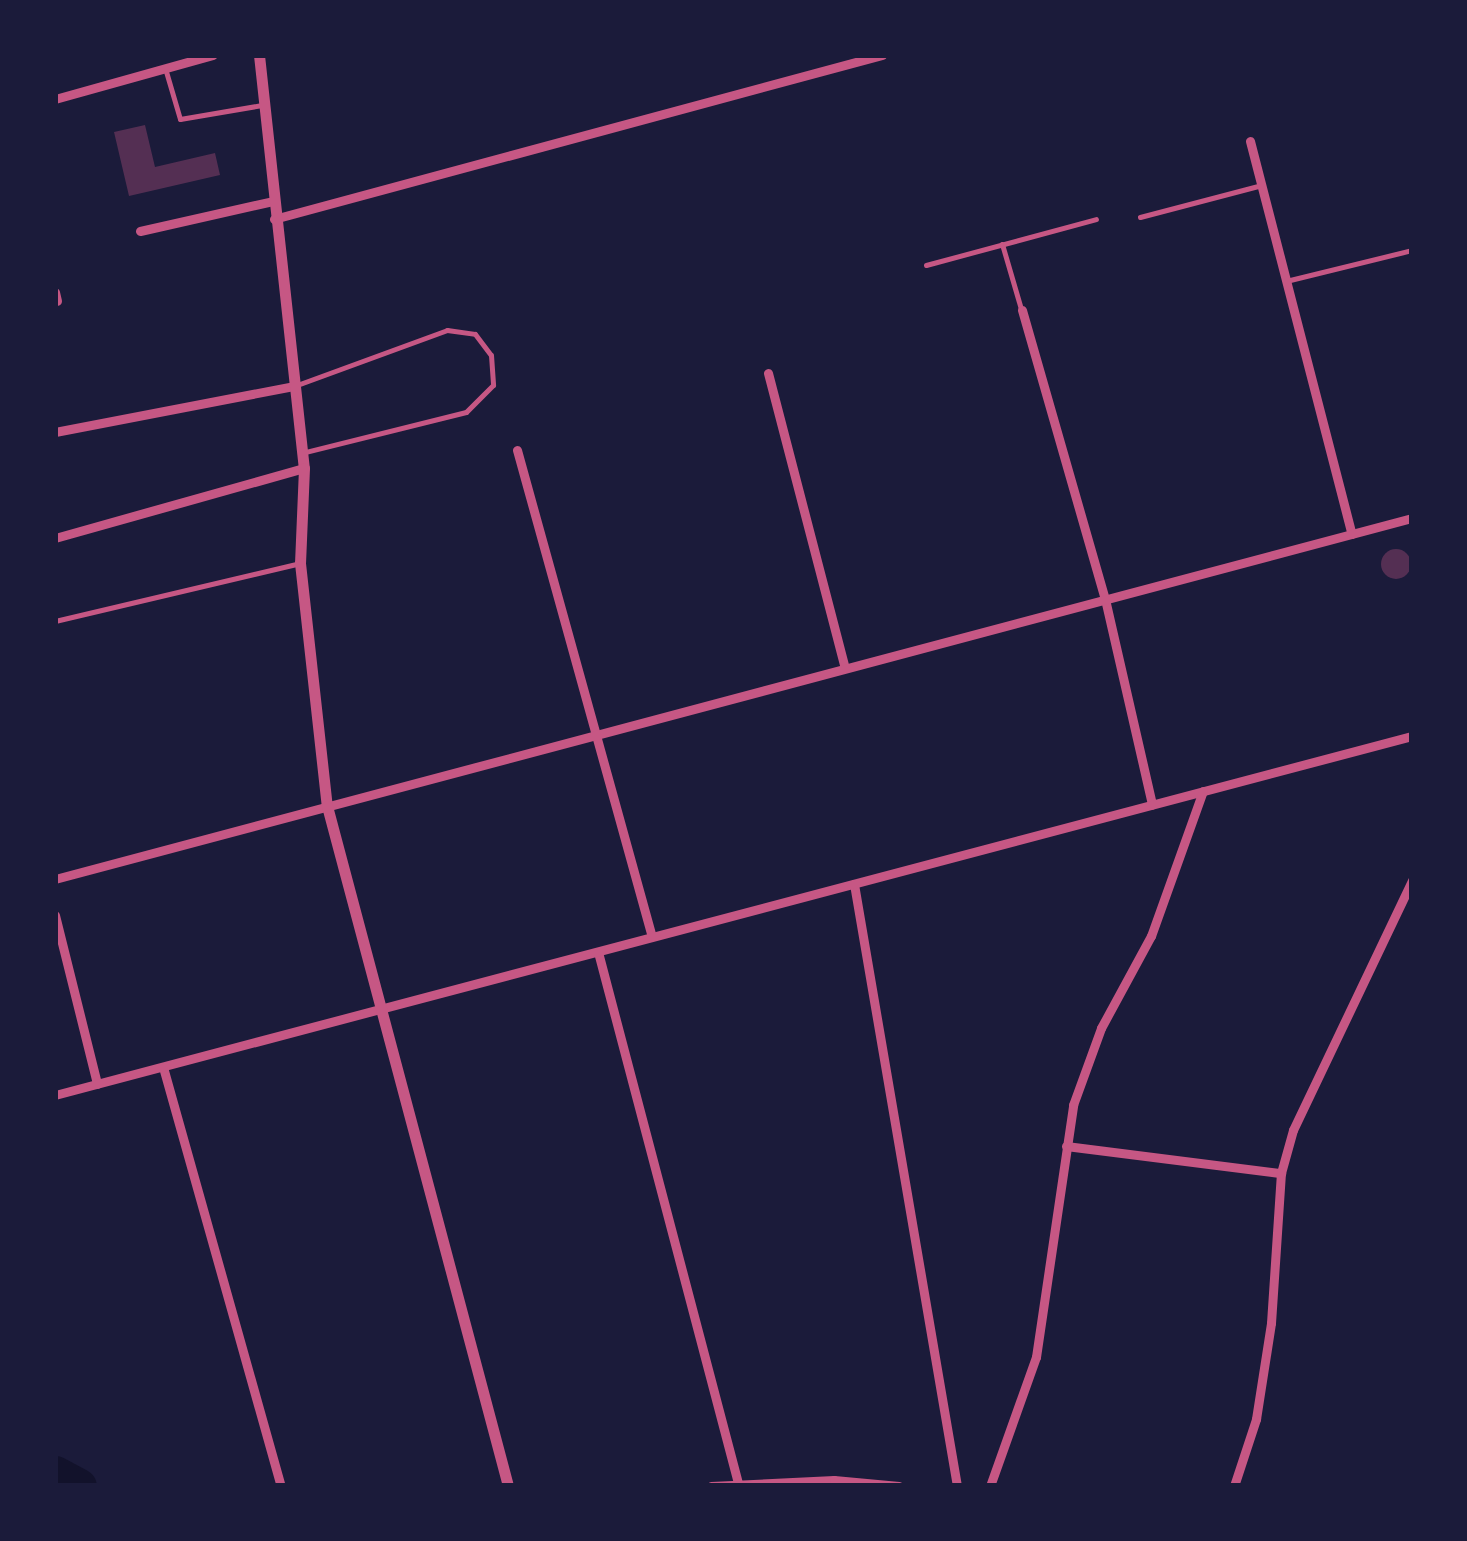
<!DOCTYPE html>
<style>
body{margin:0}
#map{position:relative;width:1467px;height:1541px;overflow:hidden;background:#1b1b3a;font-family:"Zilla Slab",serif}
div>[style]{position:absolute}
.river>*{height:35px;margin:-17.5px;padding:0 17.5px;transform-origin:17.5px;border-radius:17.5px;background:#12122b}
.building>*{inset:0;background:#542f53}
.round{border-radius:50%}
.service>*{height:5px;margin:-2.5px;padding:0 2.5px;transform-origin:2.5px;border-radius:2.5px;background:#c65784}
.minor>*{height:9px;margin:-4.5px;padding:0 4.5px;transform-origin:4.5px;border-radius:4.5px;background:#c65784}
.tertiary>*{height:11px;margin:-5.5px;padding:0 5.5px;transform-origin:5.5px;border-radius:5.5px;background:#c65784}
span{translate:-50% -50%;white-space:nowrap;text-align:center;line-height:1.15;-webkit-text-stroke:9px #1b1b3a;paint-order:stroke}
.frame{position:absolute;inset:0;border:58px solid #1b1b3a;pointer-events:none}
</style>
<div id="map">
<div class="river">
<i style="left:55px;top:1473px;width:27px;rotate:28deg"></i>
</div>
<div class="building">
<i style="clip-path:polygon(145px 125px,155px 167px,215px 153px,220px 175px,129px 196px,114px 132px)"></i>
<i class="round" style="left:1381px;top:549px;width:30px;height:30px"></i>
</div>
<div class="service">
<i style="left:165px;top:68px;width:53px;rotate:73.6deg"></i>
<i style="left:180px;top:119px;width:83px;rotate:-9.7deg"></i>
<i style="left:1140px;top:217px;width:126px;rotate:-14.7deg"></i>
<i style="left:1002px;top:244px;width:68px;rotate:73.7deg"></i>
<i style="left:926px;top:265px;width:176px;rotate:-15.1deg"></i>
<i style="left:1290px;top:280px;width:126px;rotate:-13.8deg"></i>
<i style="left:297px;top:385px;width:160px;rotate:-20.1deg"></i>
<i style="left:447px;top:330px;width:28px;rotate:8deg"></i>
<i style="left:475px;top:334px;width:26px;rotate:53deg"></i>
<i style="left:491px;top:355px;width:30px;rotate:86deg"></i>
<i style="left:493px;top:385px;width:38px;rotate:135deg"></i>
<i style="left:466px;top:412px;width:165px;rotate:166deg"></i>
<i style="left:55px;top:621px;width:249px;rotate:-13.3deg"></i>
</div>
<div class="minor">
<i style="left:55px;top:99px;width:164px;rotate:-15.6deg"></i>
<i style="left:1250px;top:141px;width:406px;rotate:75.5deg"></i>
<i style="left:274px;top:219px;width:630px;rotate:-15.1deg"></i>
<i style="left:140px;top:231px;width:136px;rotate:-12.7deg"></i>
<i style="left:55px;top:292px;width:9px;rotate:77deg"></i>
<i style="left:1022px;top:310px;width:301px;rotate:74deg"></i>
<i style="left:1105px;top:599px;width:211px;rotate:77.1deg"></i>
<i style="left:768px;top:373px;width:305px;rotate:75.4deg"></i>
<i style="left:55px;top:432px;width:244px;rotate:-10.9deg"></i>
<i style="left:517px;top:450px;width:505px;rotate:74.51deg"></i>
<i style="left:55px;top:538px;width:259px;rotate:-15.7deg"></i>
<i style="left:55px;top:879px;width:1404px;rotate:-14.9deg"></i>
<i style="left:854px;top:884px;width:611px;rotate:80.29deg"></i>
<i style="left:55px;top:915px;width:174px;rotate:76deg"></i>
<i style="left:598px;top:952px;width:549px;rotate:75.23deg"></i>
<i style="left:163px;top:1067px;width:435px;rotate:74.3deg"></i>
<i style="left:55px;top:1095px;width:1404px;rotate:-14.82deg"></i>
<i style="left:1066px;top:1146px;width:217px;rotate:7.2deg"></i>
<i style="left:711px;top:1486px;width:123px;rotate:-2.8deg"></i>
<i style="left:834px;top:1480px;width:65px;rotate:5.3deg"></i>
<i style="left:990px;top:1486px;width:137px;rotate:-70.4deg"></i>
<i style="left:1036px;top:1357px;width:255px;rotate:-81.6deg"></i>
<i style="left:1073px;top:1105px;width:82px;rotate:-70deg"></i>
<i style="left:1101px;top:1028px;width:105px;rotate:-61.5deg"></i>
<i style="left:1151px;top:936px;width:154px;rotate:-70.3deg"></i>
<i style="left:1234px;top:1486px;width:71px;rotate:-71.8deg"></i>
<i style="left:1256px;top:1419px;width:97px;rotate:-81.1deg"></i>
<i style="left:1271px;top:1323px;width:150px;rotate:-86.2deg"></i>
<i style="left:1281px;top:1173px;width:45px;rotate:-74.4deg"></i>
<i style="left:1293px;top:1130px;width:277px;rotate:-64.5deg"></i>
</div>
<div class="tertiary">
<i style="left:259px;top:55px;width:415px;rotate:83.8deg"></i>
<i style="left:304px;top:468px;width:95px;rotate:92.4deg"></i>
<i style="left:300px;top:563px;width:244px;rotate:83.7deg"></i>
<i style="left:327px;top:806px;width:704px;rotate:75.09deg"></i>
</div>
<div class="frame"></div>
</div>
